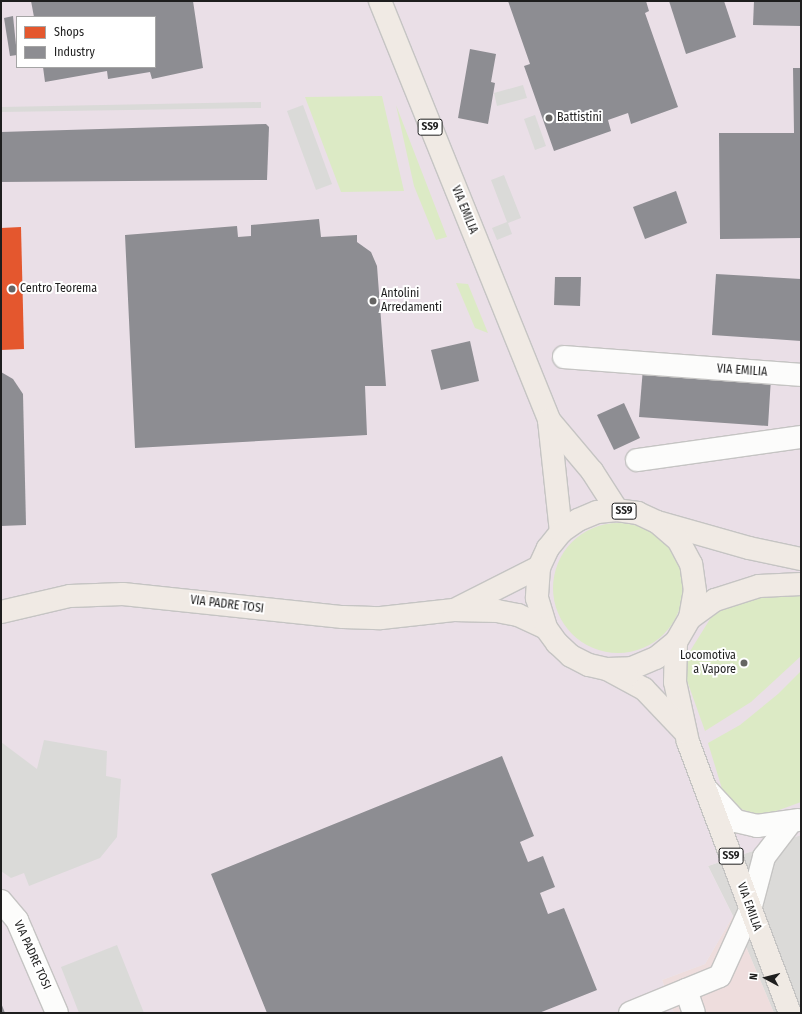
<!DOCTYPE html>
<style>
body{margin:0}
#map{position:relative;width:802px;height:1014px;overflow:hidden;background:#eceae7;font-family:"Fira Sans Condensed",sans-serif}
div>[style]{position:absolute}
.residential>*{inset:0;background:#dbdad8}
.commercial>*{inset:0;background:#edd}
.industrial>*{inset:0;background:#eadfe7}
.religious>*{inset:0;background:#dadad8}
.grass>*{inset:0;background:#dceac5}
.round{border-radius:50%}
.shops>*{inset:0;background:#e4572e}
.industry>*{inset:0;background:#8d8d92}
.roads{filter:drop-shadow(1px 0 #c5c4c3) drop-shadow(-1px 0 #c5c4c3) drop-shadow(0 1px #c5c4c3) drop-shadow(0 -1px #c5c4c3)}
.minor>*{height:22px;margin:-11px;padding:0 11px;transform-origin:11px;border-radius:11px;background:#fcfcfb}
.major>*{height:22px;margin:-11px;padding:0 11px;transform-origin:11px;border-radius:11px;background:#f0eae4}
.dots>*{width:11px;height:11px;translate:-50% -50%;box-sizing:border-box;border:2px solid #fff;border-radius:50%}
span{translate:-50% -50%;white-space:nowrap;text-align:center;line-height:1.15;-webkit-text-stroke:4px #fff;paint-order:stroke}
.shield-label span{padding:1px 3px;background:#fff;border:1px solid;border-radius:3px;-webkit-text-stroke-width:0}
.shield-label{font-size:11px;color:#1e1e1e;font-weight:700}
.poi-label{font-size:12px;color:#1e1e1e}
.left{translate:0 -50%;text-align:left}
.right{translate:-100% -50%;text-align:right}
.street-label{font-size:12px;color:#1e1e1e}
.frame{position:absolute;inset:0;border:2px solid #1e1e1e;pointer-events:none}
.legend{position:absolute;left:16px;top:16px;width:140px;height:52px;box-sizing:border-box;background:#fff;border:1px solid #a5a5a5;margin:0;padding:5px 7px;list-style:none;font-size:12px;color:#1e1e1e}
.legend li{display:flex;align-items:center;gap:8px;height:20px}
.legend b{width:20px;border:1px solid #a5a5a5}
.north{position:absolute;left:746px;top:958px;width:40px;height:40px;-webkit-text-stroke:3px #fff;paint-order:stroke;rotate:277deg;font-size:11px;font-weight:700;line-height:16px;text-align:center;color:#1e1e1e}
.north::after{content:'';display:block;margin:auto;width:14px;height:18px;background:#1e1e1e;clip-path:polygon(50% 0,100% 100%,50% 72%,0 100%)}
</style>
<div id="map">
<div class="residential">
<i style="clip-path:polygon(801px 835px,801px 1013px,774px 1013px,733px 916px,708px 866px)"></i>
</div>
<div class="commercial">
<i style="clip-path:polygon(733px 916px,774px 1013px,674px 1013px,662px 980px,705px 964px)"></i>
</div>
<div class="industrial">
<i style="clip-path:polygon(evenodd,1px 1px,801px 1px,801px 835px,708px 866px,733px 916px,705px 964px,662px 980px,674px 1013px,1px 1013px,1px 1px,17px 17px,155px 17px,155px 67px,17px 67px,17px 17px)"></i>
</div>
<div class="religious">
<i style="clip-path:polygon(523px 85px,527px 98px,497px 106px,494px 93px)"></i>
<i style="clip-path:polygon(261px 102px,261px 108px,1px 112px,1px 107px)"></i>
<i style="clip-path:polygon(303px 105px,332px 184px,316px 190px,287px 111px)"></i>
<i style="clip-path:polygon(535px 115px,546px 146px,535px 150px,524px 119px)"></i>
<i style="clip-path:polygon(504px 175px,521px 218px,508px 223px,512px 234px,497px 240px,492px 228px,507px 222px,491px 180px)"></i>
<i style="clip-path:polygon(44px 740px,107px 751px,106px 776px,121px 779px,117px 837px,100px 858px,29px 886px,24px 873px,11px 878px,1px 871px,1px 742px,37px 769px)"></i>
<i style="clip-path:polygon(117px 945px,144px 1013px,79px 1013px,61px 967px)"></i>
</div>
<div class="grass">
<i style="clip-path:polygon(382px 96px,404px 191px,341px 192px,305px 97px)"></i>
<i style="clip-path:polygon(396px 105px,447px 237px,436px 240px,414px 186px)"></i>
<i style="clip-path:polygon(456px 283px,468px 284px,488px 333px,475px 328px)"></i>
<i class="round" style="left:553px;top:523px;width:130px;height:130px"></i>
<i style="clip-path:polygon(771px 593px,801px 595px,801px 656px,751px 702px,705px 731px,685px 675px,687px 656px,710px 619px,726px 605px)"></i>
<i style="clip-path:polygon(801px 671px,801px 802px,763px 816px,749px 812px,736px 807px,723px 792px,708px 743px,740px 725px,778px 694px)"></i>
</div>
<div class="shops">
<i style="clip-path:polygon(21px 227px,24px 349px,1px 350px,1px 228px)"></i>
</div>
<div class="industry">
<i style="clip-path:polygon(31px 1px,193px 1px,203px 68px,152px 79px,150px 72px,108px 79px,107px 71px,45px 82px,43px 67px,155px 67px,155px 17px,34px 17px)"></i>
<i style="clip-path:polygon(508px 1px,646px 1px,649px 11px,645px 13px,678px 107px,631px 124px,628px 113px,608px 120px,611px 131px,554px 151px,524px 66px,530px 64px)"></i>
<i style="clip-path:polygon(669px 1px,724px 1px,736px 37px,686px 54px)"></i>
<i style="clip-path:polygon(754px 1px,801px 1px,801px 26px,753px 25px)"></i>
<i style="clip-path:polygon(13px 16px,17px 55px,10px 56px,4px 18px)"></i>
<i style="clip-path:polygon(470px 49px,496px 54px,491px 82px,495px 83px,488px 124px,458px 118px)"></i>
<i style="clip-path:polygon(793px 68px,801px 68px,801px 238px,720px 239px,719px 133px,794px 133px)"></i>
<i style="clip-path:polygon(266px 124px,269px 127px,267px 180px,1px 182px,1px 132px)"></i>
<i style="clip-path:polygon(676px 191px,687px 223px,645px 239px,633px 207px)"></i>
<i style="clip-path:polygon(319px 219px,321px 237px,357px 235px,357px 242px,371px 252px,377px 266px,386px 386px,365px 386px,367px 435px,135px 448px,125px 235px,237px 226px,238px 237px,251px 236px,251px 225px)"></i>
<i style="clip-path:polygon(716px 274px,801px 279px,801px 341px,712px 335px)"></i>
<i style="clip-path:polygon(555px 277px,581px 277px,580px 306px,554px 305px)"></i>
<i style="clip-path:polygon(470px 341px,479px 381px,441px 390px,431px 350px)"></i>
<i style="clip-path:polygon(643px 368px,771px 378px,768px 426px,639px 417px)"></i>
<i style="clip-path:polygon(1px 372px,13px 379px,23px 394px,26px 525px,1px 526px)"></i>
<i style="clip-path:polygon(624px 403px,640px 438px,614px 450px,597px 415px)"></i>
<i style="clip-path:polygon(502px 756px,534px 836px,520px 842px,528px 862px,543px 856px,555px 887px,540px 893px,548px 914px,564px 908px,597px 990px,539px 1013px,267px 1013px,211px 874px)"></i>
<i style="clip-path:polygon(1px 1003px,5px 1013px,1px 1013px)"></i>
</div>
<div class="roads">
<div class="minor">
<i style="left:564px;top:357px;width:238px;rotate:4.3deg"></i>
<i style="left:637px;top:460px;width:166px;rotate:-8deg"></i>
<i style="left:708px;top:791px;width:41px;rotate:47deg"></i>
<i style="left:736px;top:821px;width:22px;rotate:13deg"></i>
<i style="left:757px;top:826px;width:41px;rotate:-8.3deg"></i>
<i style="left:1px;top:901px;width:25px;rotate:50deg"></i>
<i style="left:17px;top:920px;width:101px;rotate:66.7deg"></i>
<i style="left:686px;top:990px;width:24px;rotate:71deg"></i>
<i style="left:630px;top:1013px;width:97px;rotate:-22.3deg"></i>
<i style="left:720px;top:976px;width:72px;rotate:-65.6deg"></i>
<i style="left:750px;top:910px;width:55px;rotate:-75.2deg"></i>
<i style="left:764px;top:857px;width:43px;rotate:-52.6deg"></i>
</div>
<div class="major">
<i style="left:380px;top:1px;width:452px;rotate:68deg"></i>
<i style="left:549px;top:420px;width:113px;rotate:83.9deg"></i>
<i style="left:549px;top:420px;width:67px;rotate:49.9deg"></i>
<i style="left:592px;top:471px;width:46px;rotate:57.3deg"></i>
<i style="left:661px;top:523px;width:91px;rotate:15.9deg"></i>
<i style="left:749px;top:548px;width:53px;rotate:11.9deg"></i>
<i style="left:458px;top:608px;width:91px;rotate:-26.8deg"></i>
<i style="left:1px;top:612px;width:71px;rotate:-13.1deg"></i>
<i style="left:70px;top:596px;width:53px;rotate:-2.2deg"></i>
<i style="left:123px;top:594px;width:221px;rotate:6deg"></i>
<i style="left:343px;top:617px;width:38px;rotate:2deg"></i>
<i style="left:381px;top:618px;width:73px;rotate:-6.3deg"></i>
<i style="left:454px;top:610px;width:43px;rotate:1.3deg"></i>
<i style="left:497px;top:611px;width:21px;rotate:11deg"></i>
<i style="left:518px;top:615px;width:31px;rotate:25deg"></i>
<i style="left:690px;top:618px;width:31px;rotate:-36deg"></i>
<i style="left:715px;top:600px;width:46px;rotate:-17.7deg"></i>
<i style="left:759px;top:586px;width:42px;rotate:-2.7deg"></i>
<i style="left:676px;top:642px;width:40px;rotate:91.4deg"></i>
<i style="left:675px;top:682px;width:61px;rotate:77.8deg"></i>
<i style="left:688px;top:742px;width:290px;rotate:69.4deg"></i>
<i style="left:607px;top:669px;width:25px;rotate:-2deg"></i>
<i style="left:632px;top:668px;width:26px;rotate:-23deg"></i>
<i style="left:656px;top:658px;width:26px;rotate:-39deg"></i>
<i style="left:676px;top:642px;width:28px;rotate:-60deg"></i>
<i style="left:690px;top:618px;width:27px;rotate:-80deg"></i>
<i style="left:695px;top:591px;width:27px;rotate:-98deg"></i>
<i style="left:691px;top:564px;width:27px;rotate:-118deg"></i>
<i style="left:678px;top:540px;width:28px;rotate:-139deg"></i>
<i style="left:657px;top:522px;width:21px;rotate:-155deg"></i>
<i style="left:638px;top:513px;width:21px;rotate:-172deg"></i>
<i style="left:617px;top:510px;width:20px;rotate:174deg"></i>
<i style="left:597px;top:512px;width:21px;rotate:157deg"></i>
<i style="left:578px;top:520px;width:21px;rotate:145deg"></i>
<i style="left:561px;top:532px;width:21px;rotate:129deg"></i>
<i style="left:548px;top:548px;width:21px;rotate:115deg"></i>
<i style="left:539px;top:567px;width:31px;rotate:94deg"></i>
<i style="left:537px;top:598px;width:31px;rotate:73deg"></i>
<i style="left:546px;top:628px;width:19px;rotate:54deg"></i>
<i style="left:557px;top:643px;width:19px;rotate:43deg"></i>
<i style="left:571px;top:656px;width:20px;rotate:27deg"></i>
<i style="left:589px;top:665px;width:18px;rotate:13deg"></i>
<i style="left:607px;top:669px;width:42px;rotate:28.4deg"></i>
<i style="left:644px;top:689px;width:59px;rotate:46.4deg"></i>
</div>
</div>
<div class="dots">
<i style="left:549px;top:118px;background:#666564"></i>
<i style="left:12px;top:289px;background:#666564"></i>
<i style="left:373px;top:301px;background:#666564"></i>
<i style="left:744px;top:663px;background:#666564"></i>
</div>
<div class="shield-label">
<span style="left:430px;top:127px">SS9</span>
<span style="left:624px;top:511px">SS9</span>
<span style="left:731px;top:856px">SS9</span>
</div>
<div class="poi-label">
<span class="left" style="left:557px;top:118px">Battistini</span>
<span class="left" style="left:20px;top:289px">Centro Teorema</span>
<span class="left" style="left:381px;top:301px">Antolini<br>Arredamenti</span>
<span class="right" style="left:736px;top:663px">Locomotiva<br>a Vapore</span>
</div>
<div class="street-label">
<span style="left:464px;top:210px;rotate:68deg">VIA EMILIA</span>
<span style="left:742px;top:371px;rotate:4deg">VIA EMILIA</span>
<span style="left:227px;top:605px;rotate:7deg">VIA PADRE TOSI</span>
<span style="left:749px;top:907px;rotate:70deg">VIA EMILIA</span>
<span style="left:32px;top:955px;rotate:66deg">VIA PADRE TOSI</span>
</div>
<div class="frame"></div>
<ul class="legend">
<li><b style="height:11px;background:#e4572e"></b>Shops</li>
<li><b style="height:11px;background:#8d8d92"></b>Industry</li>
</ul>
<div class="north">N</div>
</div>
